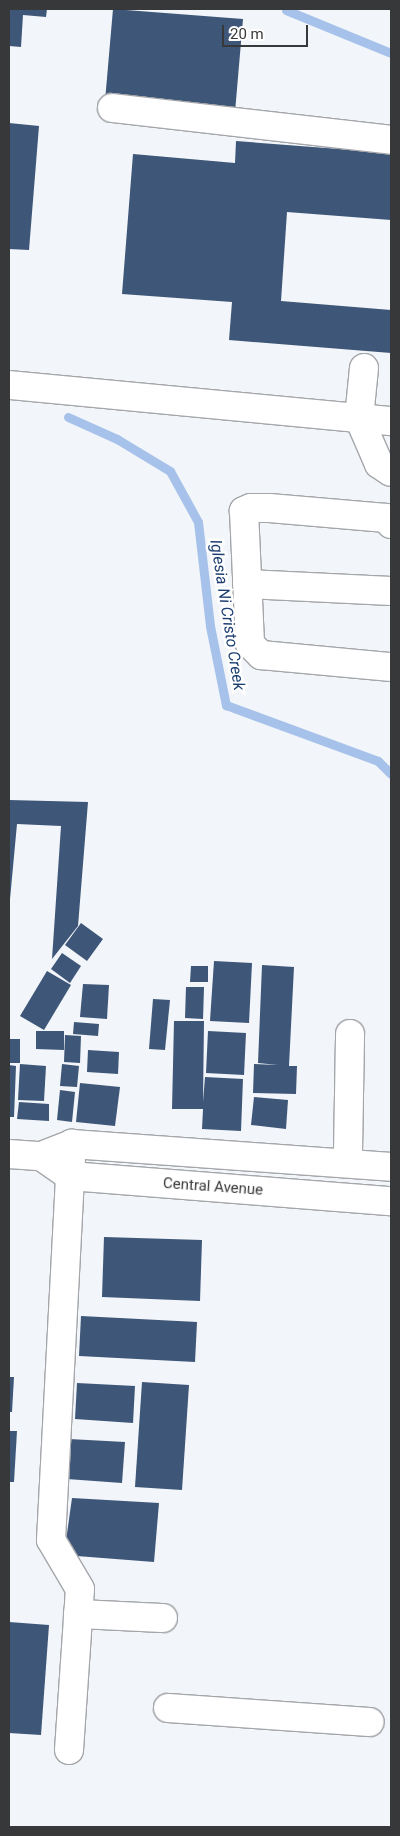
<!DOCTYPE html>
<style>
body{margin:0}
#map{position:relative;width:400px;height:1836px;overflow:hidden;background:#f2f5f9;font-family:Roboto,sans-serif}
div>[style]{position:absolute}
.stream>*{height:9px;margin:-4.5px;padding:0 4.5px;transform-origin:4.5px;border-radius:4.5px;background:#a7c2ea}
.building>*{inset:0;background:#3e5678}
.roads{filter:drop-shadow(1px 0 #a4a6aa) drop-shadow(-1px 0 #a4a6aa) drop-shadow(0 1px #a4a6aa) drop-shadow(0 -1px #a4a6aa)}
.minor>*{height:28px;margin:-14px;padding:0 14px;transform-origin:14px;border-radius:14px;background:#fff}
.major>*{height:28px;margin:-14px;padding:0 14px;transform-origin:14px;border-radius:14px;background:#fff}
span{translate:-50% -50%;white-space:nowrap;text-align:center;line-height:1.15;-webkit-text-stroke:5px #fff;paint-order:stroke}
.street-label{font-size:15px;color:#373839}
.water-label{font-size:16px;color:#1c3f70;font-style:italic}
.frame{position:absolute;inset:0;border:10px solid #373839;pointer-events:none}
.scale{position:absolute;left:222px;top:25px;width:86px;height:22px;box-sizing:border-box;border:2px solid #373839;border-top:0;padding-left:6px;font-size:15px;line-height:18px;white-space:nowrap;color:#373839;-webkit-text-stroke:4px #fff;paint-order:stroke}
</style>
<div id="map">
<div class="stream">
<i style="left:286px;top:10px;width:113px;rotate:22.3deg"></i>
<i style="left:68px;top:417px;width:54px;rotate:24.2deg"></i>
<i style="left:117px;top:439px;width:62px;rotate:31.1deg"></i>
<i style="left:170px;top:471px;width:58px;rotate:61.2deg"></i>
<i style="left:198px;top:522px;width:105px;rotate:83.4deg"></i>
<i style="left:210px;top:626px;width:81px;rotate:78.6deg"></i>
<i style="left:226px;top:705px;width:162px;rotate:20.2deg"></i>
<i style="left:378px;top:761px;width:18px;rotate:45deg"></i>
</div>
<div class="building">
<i style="clip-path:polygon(9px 9px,47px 9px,46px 17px,23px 15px,21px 47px,9px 46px)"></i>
<i style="clip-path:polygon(113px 9px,243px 19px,235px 112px,105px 101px)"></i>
<i style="clip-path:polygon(9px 123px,39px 126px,29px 250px,9px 249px)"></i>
<i style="clip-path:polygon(236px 141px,391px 153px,391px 220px,287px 212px,281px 301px,391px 310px,391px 353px,229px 340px,232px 302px,122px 294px,133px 154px,235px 163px)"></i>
<i style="clip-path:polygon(9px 800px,88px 802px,78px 926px,52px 959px,61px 826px,17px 824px,9px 910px)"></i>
<i style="clip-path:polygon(81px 923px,103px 939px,87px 961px,65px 945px)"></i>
<i style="clip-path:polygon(62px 953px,81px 966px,70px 983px,51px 969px)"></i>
<i style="clip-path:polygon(214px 961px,252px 963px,249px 1023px,210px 1021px)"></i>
<i style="clip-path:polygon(262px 965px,294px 967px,289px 1066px,297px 1066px,296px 1094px,253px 1093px,254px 1064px,278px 1065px,258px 1063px)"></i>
<i style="clip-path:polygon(191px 966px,208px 966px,208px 982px,190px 982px)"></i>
<i style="clip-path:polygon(47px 971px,71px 985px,44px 1030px,20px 1016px)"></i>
<i style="clip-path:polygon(83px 984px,109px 985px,107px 1019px,80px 1017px)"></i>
<i style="clip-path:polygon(186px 987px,204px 987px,203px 1019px,185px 1018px)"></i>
<i style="clip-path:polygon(153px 999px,170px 1000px,165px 1050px,149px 1049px)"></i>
<i style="clip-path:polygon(174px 1021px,204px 1021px,203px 1102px,205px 1077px,243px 1079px,241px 1131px,202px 1129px,203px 1109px,172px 1109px)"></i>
<i style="clip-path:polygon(74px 1022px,99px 1024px,98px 1036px,73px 1034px)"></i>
<i style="clip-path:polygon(36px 1031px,64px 1031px,64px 1050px,36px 1049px)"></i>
<i style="clip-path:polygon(208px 1031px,246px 1033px,244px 1075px,206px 1073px)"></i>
<i style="clip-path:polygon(65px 1035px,81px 1036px,80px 1063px,64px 1062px)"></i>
<i style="clip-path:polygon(9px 1039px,20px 1039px,20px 1063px,9px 1063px)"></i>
<i style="clip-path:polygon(88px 1050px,119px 1052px,118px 1074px,87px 1072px)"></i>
<i style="clip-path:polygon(20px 1064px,46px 1066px,44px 1101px,18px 1100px)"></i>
<i style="clip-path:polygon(62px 1064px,79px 1066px,77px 1087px,60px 1086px)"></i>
<i style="clip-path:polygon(9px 1065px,16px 1066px,14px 1117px,9px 1117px)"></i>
<i style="clip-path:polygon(80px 1083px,120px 1087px,115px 1126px,76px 1122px)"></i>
<i style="clip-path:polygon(60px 1090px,75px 1092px,72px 1122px,57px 1120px)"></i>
<i style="clip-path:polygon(254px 1097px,288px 1100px,286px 1129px,251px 1125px)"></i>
<i style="clip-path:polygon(19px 1102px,49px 1104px,49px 1121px,17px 1119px)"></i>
<i style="clip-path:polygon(104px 1237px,202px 1240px,200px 1301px,102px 1297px)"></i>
<i style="clip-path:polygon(81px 1316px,197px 1322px,195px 1362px,79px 1356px)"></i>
<i style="clip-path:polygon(9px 1377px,14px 1377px,12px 1412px,9px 1412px)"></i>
<i style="clip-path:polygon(142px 1382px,189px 1385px,182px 1490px,135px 1487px)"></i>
<i style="clip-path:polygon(77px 1383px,135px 1386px,133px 1423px,75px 1419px)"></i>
<i style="clip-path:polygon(9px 1431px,17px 1431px,14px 1482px,9px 1482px)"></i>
<i style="clip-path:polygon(69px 1439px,125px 1442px,122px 1483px,67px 1479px)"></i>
<i style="clip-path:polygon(72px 1498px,159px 1503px,154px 1562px,64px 1555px)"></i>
<i style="clip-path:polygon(9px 1622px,49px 1625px,41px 1735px,9px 1733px)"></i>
</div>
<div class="roads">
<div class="minor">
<i style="left:112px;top:108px;width:281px;rotate:6.5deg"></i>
<i style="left:364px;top:368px;width:50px;rotate:95.7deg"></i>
<i style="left:359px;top:418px;width:50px;rotate:66.5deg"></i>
<i style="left:379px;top:464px;width:14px;rotate:34deg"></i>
<i style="left:9px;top:385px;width:384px;rotate:5.4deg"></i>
<i style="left:391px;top:524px;width:8px;rotate:-130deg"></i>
<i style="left:386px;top:518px;width:117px;rotate:-175.1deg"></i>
<i style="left:269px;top:508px;width:18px;rotate:180deg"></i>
<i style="left:251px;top:508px;width:8px;rotate:157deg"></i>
<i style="left:244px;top:511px;width:133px;rotate:87.4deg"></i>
<i style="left:250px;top:644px;width:16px;rotate:45deg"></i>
<i style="left:261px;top:655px;width:131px;rotate:5.3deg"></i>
<i style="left:247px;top:584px;width:144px;rotate:2.8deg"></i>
<i style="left:348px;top:1152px;width:118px;rotate:-89deg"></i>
<i style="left:78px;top:1614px;width:85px;rotate:2.7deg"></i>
<i style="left:168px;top:1708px;width:202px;rotate:4deg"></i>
<i style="left:69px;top:1750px;width:161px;rotate:-86.1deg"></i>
<i style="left:80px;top:1589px;width:57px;rotate:-120.6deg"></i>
<i style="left:51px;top:1540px;width:397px;rotate:-87deg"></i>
</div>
<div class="major">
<i style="left:9px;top:1154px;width:32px;rotate:4deg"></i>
<i style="left:41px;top:1156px;width:33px;rotate:-21deg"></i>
<i style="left:72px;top:1144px;width:320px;rotate:4.1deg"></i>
<i style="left:41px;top:1156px;width:35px;rotate:35deg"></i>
<i style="left:70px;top:1176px;width:322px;rotate:4.5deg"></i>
</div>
</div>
<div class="street-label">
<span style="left:213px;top:1187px;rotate:4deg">Central Avenue</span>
</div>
<div class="water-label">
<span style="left:227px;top:615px;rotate:81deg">Iglesia Ni Cristo Creek</span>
</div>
<div class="frame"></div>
<div class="scale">20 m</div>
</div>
